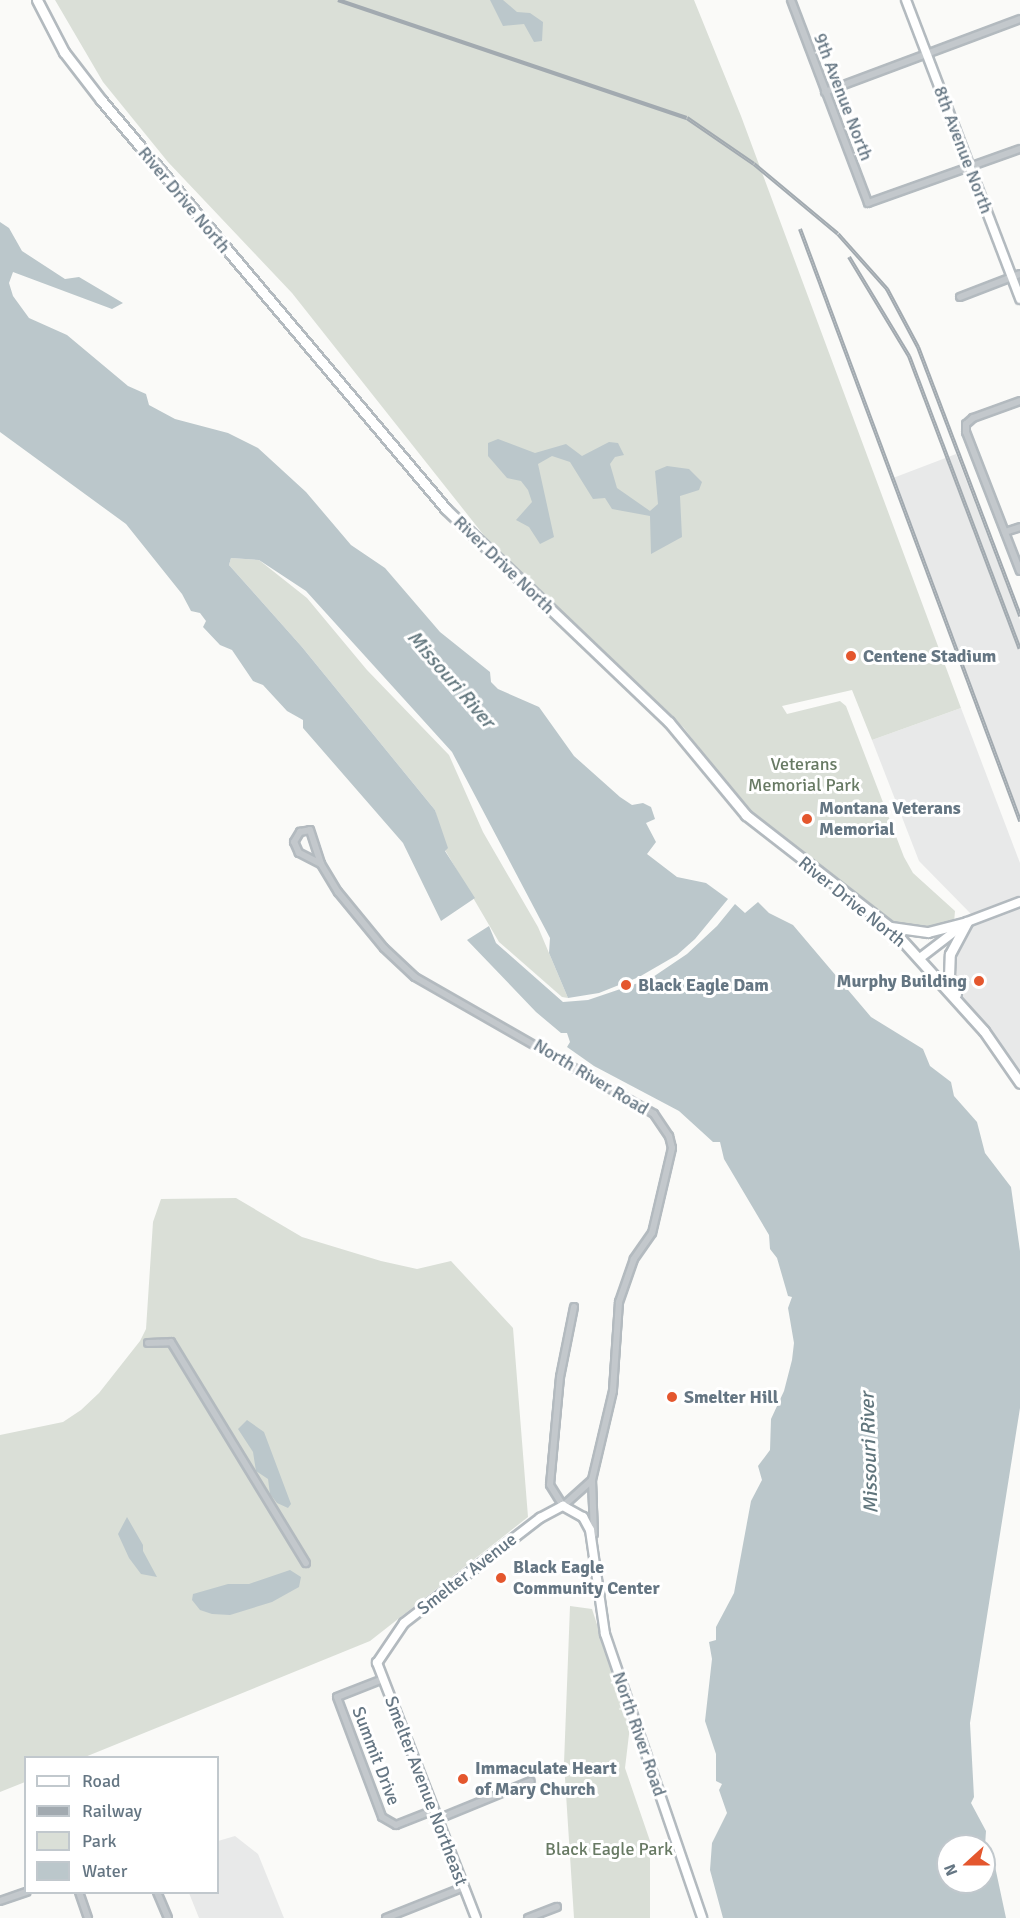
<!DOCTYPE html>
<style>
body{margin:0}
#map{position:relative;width:1020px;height:1918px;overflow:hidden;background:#fafaf8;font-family:Signika,sans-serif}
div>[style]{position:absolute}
.built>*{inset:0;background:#e8e9e9}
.green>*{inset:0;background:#dadfd7}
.water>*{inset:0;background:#bbc7cb}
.roads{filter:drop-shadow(2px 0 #b3babf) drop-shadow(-2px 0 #b3babf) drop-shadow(0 2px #b3babf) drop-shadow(0 -2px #b3babf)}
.street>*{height:6px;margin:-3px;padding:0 3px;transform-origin:3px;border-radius:3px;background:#c3c8cc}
.secondary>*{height:8px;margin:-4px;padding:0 4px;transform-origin:4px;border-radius:4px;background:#fff}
.primary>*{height:9px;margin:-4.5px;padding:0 4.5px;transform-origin:4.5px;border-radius:4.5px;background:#fff}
.rail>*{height:4px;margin-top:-2px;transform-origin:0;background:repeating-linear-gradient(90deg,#fff 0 4.5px,#a2aab0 0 9px);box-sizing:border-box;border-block:2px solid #a2aab0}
.dots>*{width:16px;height:16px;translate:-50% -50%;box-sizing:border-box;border:3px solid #fff;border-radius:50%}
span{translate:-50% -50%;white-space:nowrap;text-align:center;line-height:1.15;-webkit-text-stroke:6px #fff;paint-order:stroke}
.street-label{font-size:18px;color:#657683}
.poi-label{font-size:18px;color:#657683;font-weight:700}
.left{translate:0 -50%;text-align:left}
.right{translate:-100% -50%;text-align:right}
.park-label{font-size:18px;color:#687a64}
.water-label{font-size:20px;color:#60757c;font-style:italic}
.legend{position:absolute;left:24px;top:1756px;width:195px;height:138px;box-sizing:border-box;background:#fff;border:2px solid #c1c8cd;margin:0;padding:8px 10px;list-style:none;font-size:18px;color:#657683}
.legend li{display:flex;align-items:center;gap:12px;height:30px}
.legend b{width:30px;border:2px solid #c1c8cd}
.north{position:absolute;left:936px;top:1834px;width:60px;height:60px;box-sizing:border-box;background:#fff;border:2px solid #c1c8cd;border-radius:50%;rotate:249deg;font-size:16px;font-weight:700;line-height:24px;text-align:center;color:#657683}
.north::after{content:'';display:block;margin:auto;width:21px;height:27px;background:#e4572e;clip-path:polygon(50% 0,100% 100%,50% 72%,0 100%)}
</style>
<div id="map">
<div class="built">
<i style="clip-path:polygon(956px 454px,1020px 620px,1020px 816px,893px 478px)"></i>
<i style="clip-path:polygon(961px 708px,1020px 863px,1020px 897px,971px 914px,919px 861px,872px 740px)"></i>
<i style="clip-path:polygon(1020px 903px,1020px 1083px,960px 1003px,948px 966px,967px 922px)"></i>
<i style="clip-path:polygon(235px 1836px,258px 1854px,284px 1918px,199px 1918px,189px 1893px,218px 1892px,218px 1841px)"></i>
</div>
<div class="green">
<i style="clip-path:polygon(55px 0,694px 0,741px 116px,961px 708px,872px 740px,852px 690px,782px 706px,787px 714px,840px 701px,846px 706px,904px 857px,913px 873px,955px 911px,954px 923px,928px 928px,906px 927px,887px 920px,745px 808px,684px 728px,490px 543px,292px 293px,168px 162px,103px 82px)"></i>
<i style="clip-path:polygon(231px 558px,259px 560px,307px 598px,367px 670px,449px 755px,483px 832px,538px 927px,568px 998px,562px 997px,499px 942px,445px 850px,435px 810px,302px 647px,229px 565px)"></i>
<i style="clip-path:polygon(236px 1198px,302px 1237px,381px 1261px,417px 1269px,451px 1261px,513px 1328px,528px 1517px,370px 1641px,85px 1757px,26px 1758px,25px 1782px,0 1792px,0 1435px,63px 1422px,81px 1410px,99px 1393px,140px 1341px,146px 1329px,153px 1222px,161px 1199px)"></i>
<i style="clip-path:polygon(570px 1606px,592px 1609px,630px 1726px,625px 1768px,650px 1841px,650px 1918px,574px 1918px,564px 1763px)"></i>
</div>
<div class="water">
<i style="clip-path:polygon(490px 0,503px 0,517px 12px,530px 13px,543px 22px,542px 41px,534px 42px,524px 24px,503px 26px)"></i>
<i style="clip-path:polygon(0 222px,9px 228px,22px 251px,65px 279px,79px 277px,123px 303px,112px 309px,13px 272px,9px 283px,13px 296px,29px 318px,67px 335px,128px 386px,146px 394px,149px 405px,175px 419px,228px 433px,258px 448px,306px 492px,351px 545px,385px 568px,440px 632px,490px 672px,491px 682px,498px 689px,539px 707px,574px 756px,620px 797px,632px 805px,643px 803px,651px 807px,655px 819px,646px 823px,656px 842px,647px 854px,677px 877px,706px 883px,728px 899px,695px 939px,677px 955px,639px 977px,599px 993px,568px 998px,549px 953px,550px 938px,452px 752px,306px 591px,259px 560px,231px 558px,229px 565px,302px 647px,435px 810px,448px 848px,445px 851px,475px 898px,441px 921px,403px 843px,303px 728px,303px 720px,287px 711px,263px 685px,253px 681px,232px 650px,220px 645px,203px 627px,206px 621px,200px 613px,191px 611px,182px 594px,126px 524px,0 432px)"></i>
<i style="clip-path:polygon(498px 439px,535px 453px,566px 444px,582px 456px,609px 442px,618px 443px,624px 455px,615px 457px,610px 464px,617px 488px,650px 511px,658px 504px,655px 471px,667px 466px,689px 469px,702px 482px,699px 490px,680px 496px,682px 537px,651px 554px,650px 516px,612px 509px,605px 498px,593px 499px,570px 462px,552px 456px,538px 464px,554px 537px,540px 544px,529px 527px,516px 520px,532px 502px,528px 490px,521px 481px,507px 478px,488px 456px,488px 443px)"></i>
<i style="clip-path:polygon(evenodd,758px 902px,769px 913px,793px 925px,871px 1017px,923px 1049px,930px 1066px,951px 1082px,954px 1096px,977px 1122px,985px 1153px,1011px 1187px,1020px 1251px,1020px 1408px,970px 1723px,974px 1797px,971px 1803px,986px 1831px,985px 1846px,993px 1857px,1006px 1918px,723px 1918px,710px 1870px,712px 1843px,727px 1813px,719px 1790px,722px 1784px,716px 1781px,716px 1754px,705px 1721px,712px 1659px,709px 1642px,716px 1640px,716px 1627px,734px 1593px,751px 1501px,762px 1480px,758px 1466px,770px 1450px,771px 1419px,784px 1391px,792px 1360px,794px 1343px,788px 1308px,792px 1297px,788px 1296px,777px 1258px,770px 1249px,769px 1235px,724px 1159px,720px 1142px,713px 1142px,679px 1111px,594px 1066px,567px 1047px,570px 1042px,567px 1033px,561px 1033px,536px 1012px,467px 940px,489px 926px,496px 943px,563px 1002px,588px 1000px,650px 979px,687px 954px,717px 926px,735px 904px,745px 913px,758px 902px,948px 1846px,984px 1846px,984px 1882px,948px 1882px,948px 1846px)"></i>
<i style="clip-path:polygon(247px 1420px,264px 1432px,291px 1504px,288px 1508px,277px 1503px,270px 1494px,268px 1479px,256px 1471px,253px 1452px,238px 1429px)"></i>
<i style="clip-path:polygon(127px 1517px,143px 1545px,143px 1551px,157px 1577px,141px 1574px,129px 1558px,118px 1534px)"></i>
<i style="clip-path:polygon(290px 1570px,301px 1577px,299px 1587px,272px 1602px,230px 1615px,212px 1614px,200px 1610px,192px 1600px,193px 1594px,228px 1584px,249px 1584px)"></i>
</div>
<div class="roads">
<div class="street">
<i style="left:791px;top:0;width:217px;rotate:69.2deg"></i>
<i style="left:868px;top:203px;width:161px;rotate:-19.6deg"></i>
<i style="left:825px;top:92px;width:208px;rotate:-20.5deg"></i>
<i style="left:960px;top:297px;width:64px;rotate:-21deg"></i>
<i style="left:1020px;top:401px;width:50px;rotate:160.1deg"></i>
<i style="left:973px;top:418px;width:9px;rotate:139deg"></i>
<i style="left:966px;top:424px;width:8px;rotate:90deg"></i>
<i style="left:966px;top:432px;width:149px;rotate:68.8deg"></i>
<i style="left:1005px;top:532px;width:16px;rotate:-18deg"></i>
<i style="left:321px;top:864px;width:25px;rotate:-153deg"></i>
<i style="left:299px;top:853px;width:12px;rotate:-114deg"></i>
<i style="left:294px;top:842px;width:12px;rotate:-59deg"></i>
<i style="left:300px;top:832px;width:10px;rotate:-11deg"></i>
<i style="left:310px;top:830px;width:36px;rotate:72deg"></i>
<i style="left:321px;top:864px;width:33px;rotate:59deg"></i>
<i style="left:338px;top:892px;width:72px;rotate:50.6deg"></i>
<i style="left:384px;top:948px;width:42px;rotate:43.1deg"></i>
<i style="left:415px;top:977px;width:275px;rotate:29.8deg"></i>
<i style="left:654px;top:1114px;width:27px;rotate:56deg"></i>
<i style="left:669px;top:1136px;width:12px;rotate:76deg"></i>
<i style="left:672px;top:1148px;width:87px;rotate:103.2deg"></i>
<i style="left:652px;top:1233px;width:32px;rotate:125deg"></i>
<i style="left:634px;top:1259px;width:46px;rotate:109.2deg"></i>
<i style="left:619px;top:1302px;width:89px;rotate:93.9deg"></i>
<i style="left:613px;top:1391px;width:91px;rotate:103.3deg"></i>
<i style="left:592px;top:1480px;width:54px;rotate:87.9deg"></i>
<i style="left:574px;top:1307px;width:71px;rotate:101.3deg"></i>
<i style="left:560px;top:1377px;width:108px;rotate:95.3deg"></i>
<i style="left:550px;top:1485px;width:25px;rotate:58deg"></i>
<i style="left:563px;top:1506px;width:39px;rotate:-42deg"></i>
<i style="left:148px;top:1343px;width:23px;rotate:-2deg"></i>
<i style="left:171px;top:1342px;width:259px;rotate:58.6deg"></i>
<i style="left:383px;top:1679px;width:49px;rotate:158.6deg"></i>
<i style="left:337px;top:1697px;width:128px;rotate:69.4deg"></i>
<i style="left:382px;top:1817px;width:16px;rotate:30deg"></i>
<i style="left:396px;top:1825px;width:41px;rotate:-21.5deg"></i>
<i style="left:438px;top:1819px;width:100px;rotate:-22.2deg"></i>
<i style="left:79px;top:1892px;width:28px;rotate:71deg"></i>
<i style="left:157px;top:1892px;width:28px;rotate:67deg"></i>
<i style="left:0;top:1901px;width:28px;rotate:-19deg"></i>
<i style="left:386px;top:1918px;width:84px;rotate:-21.7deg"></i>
<i style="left:528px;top:1918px;width:31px;rotate:-21deg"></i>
</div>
<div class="secondary">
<i style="left:906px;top:0;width:320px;rotate:69.1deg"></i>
<i style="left:920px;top:958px;width:59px;rotate:-37.5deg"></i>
<i style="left:967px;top:922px;width:57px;rotate:-20.7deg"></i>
<i style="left:476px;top:1918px;width:274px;rotate:-111.2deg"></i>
<i style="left:377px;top:1663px;width:48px;rotate:-56deg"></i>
<i style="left:404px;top:1623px;width:172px;rotate:-37.7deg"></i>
<i style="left:540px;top:1518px;width:26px;rotate:-28deg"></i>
<i style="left:563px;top:1506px;width:23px;rotate:29deg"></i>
<i style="left:583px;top:1517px;width:15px;rotate:62deg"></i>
<i style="left:590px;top:1530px;width:105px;rotate:81.8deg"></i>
<i style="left:605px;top:1634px;width:300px;rotate:71.1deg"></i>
</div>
<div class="primary">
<i style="left:37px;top:0;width:59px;rotate:62.6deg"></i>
<i style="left:64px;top:52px;width:61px;rotate:52.4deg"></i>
<i style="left:101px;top:100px;width:535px;rotate:49.85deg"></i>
<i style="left:446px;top:509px;width:308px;rotate:43.7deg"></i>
<i style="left:669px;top:722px;width:121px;rotate:50.4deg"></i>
<i style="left:746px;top:815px;width:182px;rotate:37.9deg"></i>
<i style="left:890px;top:927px;width:140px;rotate:47.9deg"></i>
<i style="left:984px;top:1031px;width:63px;rotate:55.3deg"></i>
<i style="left:891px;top:927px;width:37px;rotate:8deg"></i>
<i style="left:928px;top:932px;width:40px;rotate:-14.4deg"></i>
<i style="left:956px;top:994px;width:18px;rotate:-112deg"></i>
<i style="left:949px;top:977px;width:23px;rotate:-88deg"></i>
<i style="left:950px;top:954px;width:36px;rotate:-62deg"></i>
</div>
</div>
<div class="rail">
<i style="left:338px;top:0;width:368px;rotate:18.7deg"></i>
<i style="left:687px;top:118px;width:81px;rotate:34.5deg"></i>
<i style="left:754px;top:164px;width:109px;rotate:39.8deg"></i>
<i style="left:838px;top:234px;width:74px;rotate:48.3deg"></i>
<i style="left:887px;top:289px;width:66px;rotate:61.9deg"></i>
<i style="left:918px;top:347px;width:288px;rotate:69.2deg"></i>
<i style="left:800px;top:229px;width:632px;rotate:69.61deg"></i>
<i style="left:849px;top:257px;width:116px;rotate:58.8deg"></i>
<i style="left:909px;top:356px;width:313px;rotate:69.3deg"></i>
</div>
<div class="dots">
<i style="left:851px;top:656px;background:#e4572e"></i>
<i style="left:807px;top:819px;background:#e4572e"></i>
<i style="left:979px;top:981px;background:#e4572e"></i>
<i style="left:626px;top:985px;background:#e4572e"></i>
<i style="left:672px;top:1397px;background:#e4572e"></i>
<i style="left:501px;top:1578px;background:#e4572e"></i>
<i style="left:463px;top:1779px;background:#e4572e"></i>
</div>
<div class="street-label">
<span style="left:843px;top:97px;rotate:69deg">9th Avenue North</span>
<span style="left:963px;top:150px;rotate:69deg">8th Avenue North</span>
<span style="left:184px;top:200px;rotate:50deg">River Drive North</span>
<span style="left:504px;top:565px;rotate:44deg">River Drive North</span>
<span style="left:852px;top:902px;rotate:39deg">River Drive North</span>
<span style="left:591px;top:1077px;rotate:31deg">North River Road</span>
<span style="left:467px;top:1574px;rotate:-38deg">Smelter Avenue</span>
<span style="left:639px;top:1734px;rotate:71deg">North River Road</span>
<span style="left:376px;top:1756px;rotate:69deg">Summit Drive</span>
<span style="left:426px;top:1791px;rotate:69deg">Smelter Avenue Northeast</span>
</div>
<div class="poi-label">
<span class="left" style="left:863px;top:656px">Centene Stadium</span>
<span class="left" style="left:819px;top:819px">Montana Veterans<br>Memorial</span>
<span class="right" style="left:967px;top:981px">Murphy Building</span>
<span class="left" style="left:638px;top:985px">Black Eagle Dam</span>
<span class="left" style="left:684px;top:1397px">Smelter Hill</span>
<span class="left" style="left:513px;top:1578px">Black Eagle<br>Community Center</span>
<span class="left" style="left:475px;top:1779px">Immaculate Heart<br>of Mary Church</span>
</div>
<div class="park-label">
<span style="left:804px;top:775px">Veterans<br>Memorial Park</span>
<span style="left:609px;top:1849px">Black Eagle Park</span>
</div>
<div class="water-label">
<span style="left:451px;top:679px;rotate:49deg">Missouri River</span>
<span style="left:869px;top:1453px;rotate:-92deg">Missouri River</span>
</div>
<ul class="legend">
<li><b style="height:8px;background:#fff"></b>Road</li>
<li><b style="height:8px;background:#a2aab0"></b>Railway</li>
<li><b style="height:16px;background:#dadfd7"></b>Park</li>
<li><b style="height:16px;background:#bbc7cb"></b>Water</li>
</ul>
<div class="north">N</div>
</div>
